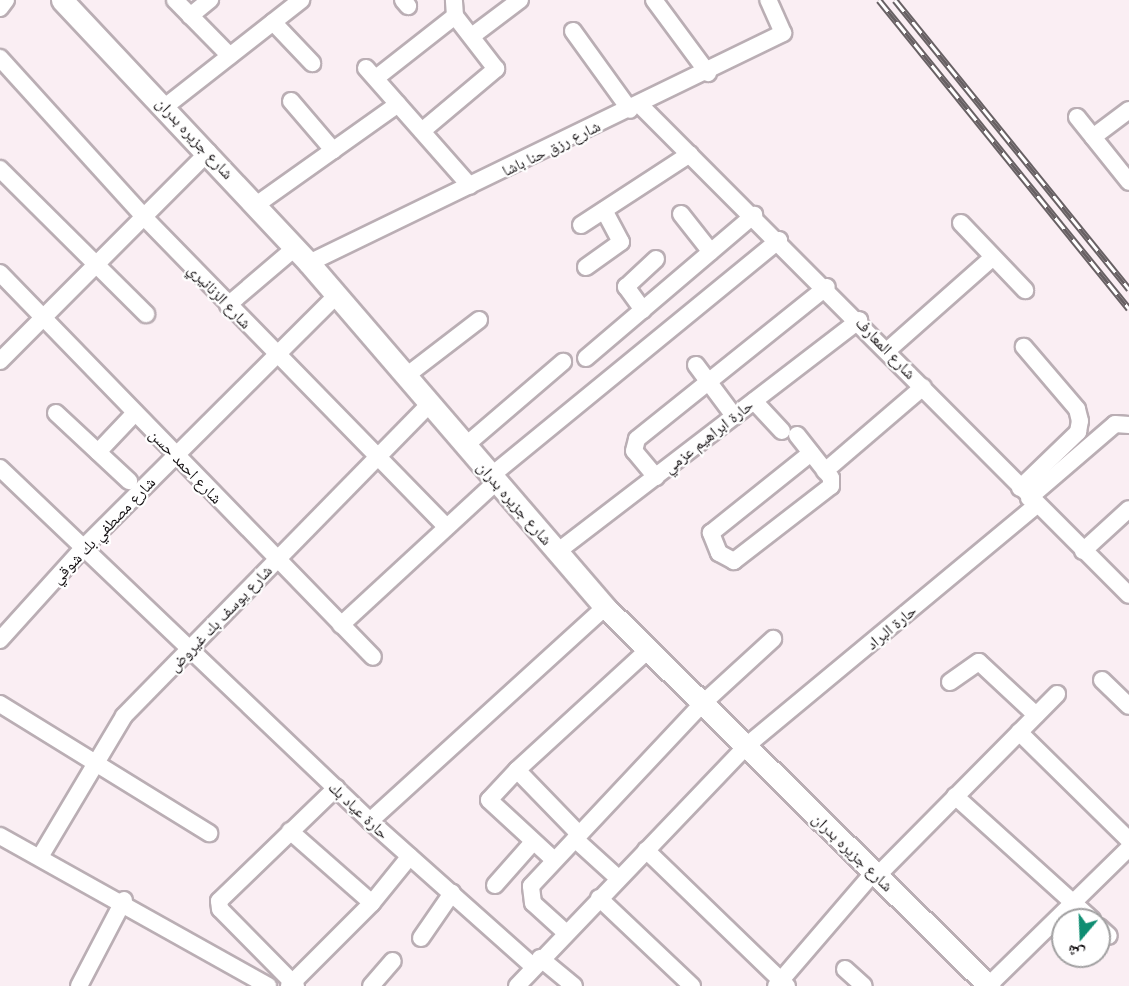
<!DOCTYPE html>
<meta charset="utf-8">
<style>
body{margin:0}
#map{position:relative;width:1129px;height:986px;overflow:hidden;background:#faeef3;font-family:"Golos Text","Noto Naskh Arabic",sans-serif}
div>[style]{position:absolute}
.roads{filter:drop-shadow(2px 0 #baaeb4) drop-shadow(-2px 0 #baaeb4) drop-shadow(0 2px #baaeb4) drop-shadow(0 -2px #baaeb4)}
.minor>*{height:16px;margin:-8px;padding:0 8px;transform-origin:8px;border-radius:8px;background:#fff}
.tertiary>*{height:21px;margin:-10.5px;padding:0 10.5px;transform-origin:10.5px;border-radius:10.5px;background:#fff}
.rail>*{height:7px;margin-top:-3.5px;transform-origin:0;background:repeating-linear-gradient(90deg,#fff 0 14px,#686164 0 28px);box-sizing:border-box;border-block:2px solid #686164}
span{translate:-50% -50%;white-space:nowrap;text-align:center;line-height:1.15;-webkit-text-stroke:4.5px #fff;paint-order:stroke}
.street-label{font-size:16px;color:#151113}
.north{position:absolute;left:1051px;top:908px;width:60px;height:60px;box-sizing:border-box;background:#fff;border:2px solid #a1a0a1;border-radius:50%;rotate:199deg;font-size:16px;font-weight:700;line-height:24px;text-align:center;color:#151113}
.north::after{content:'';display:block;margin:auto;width:21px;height:27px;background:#0e8d72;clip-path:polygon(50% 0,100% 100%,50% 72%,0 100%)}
</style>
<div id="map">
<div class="roads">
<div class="minor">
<i style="left:175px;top:0;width:78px;rotate:45.5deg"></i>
<i style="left:403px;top:0;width:8px;rotate:50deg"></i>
<i style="left:654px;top:0;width:91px;rotate:53.5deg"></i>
<i style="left:0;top:8px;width:10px;rotate:-53deg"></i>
<i style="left:190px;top:16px;width:26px;rotate:-39deg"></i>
<i style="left:273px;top:22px;width:57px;rotate:46.4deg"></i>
<i style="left:573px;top:31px;width:97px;rotate:54.2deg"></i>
<i style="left:472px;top:36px;width:60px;rotate:-36.9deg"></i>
<i style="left:0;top:58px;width:215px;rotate:47.8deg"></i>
<i style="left:144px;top:217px;width:433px;rotate:45.7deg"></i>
<i style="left:366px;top:68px;width:157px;rotate:48.6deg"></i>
<i style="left:376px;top:78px;width:100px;rotate:-38.1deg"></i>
<i style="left:291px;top:101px;width:65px;rotate:49.4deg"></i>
<i style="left:640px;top:105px;width:692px;rotate:45.06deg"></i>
<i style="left:166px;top:106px;width:172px;rotate:-38.1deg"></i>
<i style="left:1077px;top:117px;width:83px;rotate:51.3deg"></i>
<i style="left:422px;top:131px;width:97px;rotate:-40deg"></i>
<i style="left:496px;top:69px;width:67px;rotate:-127.7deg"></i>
<i style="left:455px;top:16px;width:16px;rotate:-94deg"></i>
<i style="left:1093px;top:137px;width:45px;rotate:-36.9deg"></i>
<i style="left:0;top:169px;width:206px;rotate:44.8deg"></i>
<i style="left:256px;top:205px;width:174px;rotate:-35.4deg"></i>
<i style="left:681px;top:214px;width:48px;rotate:51.7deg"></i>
<i style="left:961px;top:223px;width:93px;rotate:46.3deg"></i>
<i style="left:581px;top:225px;width:130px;rotate:-33.1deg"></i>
<i style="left:309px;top:263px;width:527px;rotate:-25.88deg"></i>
<i style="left:783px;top:33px;width:36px;rotate:-114deg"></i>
<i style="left:586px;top:267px;width:43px;rotate:-35.5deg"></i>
<i style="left:621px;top:242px;width:36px;rotate:-118deg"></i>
<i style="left:0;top:273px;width:535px;rotate:45.83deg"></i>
<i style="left:228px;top:305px;width:88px;rotate:-40.4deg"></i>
<i style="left:643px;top:310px;width:29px;rotate:-126deg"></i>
<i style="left:626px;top:287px;width:41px;rotate:-43deg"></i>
<i style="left:888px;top:350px;width:140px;rotate:-41.5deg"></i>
<i style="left:586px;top:358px;width:221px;rotate:-40.4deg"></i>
<i style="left:0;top:361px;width:295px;rotate:-45.1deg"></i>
<i style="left:696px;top:365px;width:64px;rotate:53.3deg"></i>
<i style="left:406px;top:376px;width:92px;rotate:-37.5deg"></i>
<i style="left:754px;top:401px;width:41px;rotate:47deg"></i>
<i style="left:56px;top:413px;width:100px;rotate:43deg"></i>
<i style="left:797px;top:435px;width:55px;rotate:51.7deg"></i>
<i style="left:831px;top:478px;width:8px;rotate:90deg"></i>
<i style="left:831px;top:486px;width:123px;rotate:142.3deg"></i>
<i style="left:734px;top:561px;width:17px;rotate:-152deg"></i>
<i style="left:719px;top:553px;width:22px;rotate:-112deg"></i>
<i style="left:711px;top:533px;width:128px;rotate:-38.7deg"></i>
<i style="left:466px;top:445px;width:128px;rotate:-40.6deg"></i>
<i style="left:98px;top:452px;width:54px;rotate:-46.5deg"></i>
<i style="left:0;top:468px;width:511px;rotate:43.65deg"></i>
<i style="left:370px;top:821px;width:218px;rotate:41.7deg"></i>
<i style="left:825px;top:471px;width:129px;rotate:-40.6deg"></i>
<i style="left:492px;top:475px;width:371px;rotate:-39.3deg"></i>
<i style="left:656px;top:477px;width:34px;rotate:-130deg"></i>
<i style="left:634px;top:451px;width:12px;rotate:-76deg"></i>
<i style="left:637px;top:439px;width:243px;rotate:-38.7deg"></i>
<i style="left:1020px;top:488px;width:81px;rotate:-44deg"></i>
<i style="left:1078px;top:432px;width:11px;rotate:-80deg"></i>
<i style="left:1080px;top:421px;width:12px;rotate:-104deg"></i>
<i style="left:1077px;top:409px;width:82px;rotate:-130.5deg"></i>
<i style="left:1029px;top:498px;width:113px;rotate:-40.7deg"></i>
<i style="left:1115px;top:424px;width:14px;rotate:4deg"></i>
<i style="left:1083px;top:551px;width:62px;rotate:-42.4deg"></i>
<i style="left:557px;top:552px;width:381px;rotate:-37.5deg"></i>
<i style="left:341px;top:625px;width:212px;rotate:-42.7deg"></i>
<i style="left:0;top:640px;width:125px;rotate:-47.9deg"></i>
<i style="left:84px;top:547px;width:357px;rotate:-44.9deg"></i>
<i style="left:1102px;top:680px;width:37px;rotate:44deg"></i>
<i style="left:950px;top:682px;width:35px;rotate:-35deg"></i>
<i style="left:979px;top:662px;width:78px;rotate:42.9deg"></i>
<i style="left:0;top:704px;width:246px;rotate:31.7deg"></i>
<i style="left:1019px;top:732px;width:154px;rotate:44.5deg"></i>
<i style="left:517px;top:770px;width:41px;rotate:133deg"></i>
<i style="left:489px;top:800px;width:88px;rotate:42.7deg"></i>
<i style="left:955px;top:796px;width:185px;rotate:42.1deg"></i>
<i style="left:370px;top:821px;width:318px;rotate:-42.3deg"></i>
<i style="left:290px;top:831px;width:109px;rotate:41.3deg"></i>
<i style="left:579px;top:834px;width:89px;rotate:-134.1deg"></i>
<i style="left:517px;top:770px;width:178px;rotate:-42.5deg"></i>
<i style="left:0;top:836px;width:307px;rotate:29.2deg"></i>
<i style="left:575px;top:839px;width:58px;rotate:42.2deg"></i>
<i style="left:646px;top:850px;width:196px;rotate:44deg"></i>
<i style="left:40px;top:857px;width:164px;rotate:-59.2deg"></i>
<i style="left:124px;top:716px;width:437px;rotate:-45.6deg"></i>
<i style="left:877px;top:876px;width:256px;rotate:-45.3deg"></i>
<i style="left:495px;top:885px;width:57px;rotate:-48.5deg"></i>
<i style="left:599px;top:898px;width:128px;rotate:43.4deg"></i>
<i style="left:1099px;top:927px;width:13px;rotate:42deg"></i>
<i style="left:565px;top:932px;width:43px;rotate:-137.8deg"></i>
<i style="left:533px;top:903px;width:17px;rotate:-97deg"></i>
<i style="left:531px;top:886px;width:248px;rotate:-46.8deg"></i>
<i style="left:701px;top:705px;width:98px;rotate:-42.5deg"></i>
<i style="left:421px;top:938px;width:55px;rotate:-55.4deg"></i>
<i style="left:540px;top:958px;width:44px;rotate:39.5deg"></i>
<i style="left:845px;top:969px;width:25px;rotate:42deg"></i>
<i style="left:989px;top:985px;width:196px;rotate:-44.4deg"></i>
<i style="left:79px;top:986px;width:97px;rotate:-62.4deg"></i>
<i style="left:289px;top:986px;width:117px;rotate:-45deg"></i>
<i style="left:372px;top:903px;width:60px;rotate:-51deg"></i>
<i style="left:296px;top:986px;width:108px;rotate:-134.6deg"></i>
<i style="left:220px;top:909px;width:8px;rotate:-97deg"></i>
<i style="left:219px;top:901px;width:163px;rotate:-44deg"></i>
<i style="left:371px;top:986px;width:33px;rotate:-49deg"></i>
<i style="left:517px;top:986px;width:330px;rotate:-46.3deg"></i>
<i style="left:745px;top:747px;width:378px;rotate:-39.7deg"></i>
<i style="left:776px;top:986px;width:150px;rotate:-49.3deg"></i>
</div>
<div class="tertiary">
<i style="left:62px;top:0;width:361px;rotate:46.8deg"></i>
<i style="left:309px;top:263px;width:454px;rotate:49.3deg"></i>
<i style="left:605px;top:607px;width:540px;rotate:44.62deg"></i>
</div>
</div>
<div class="rail">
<i style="left:879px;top:0;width:397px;rotate:51deg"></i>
<i style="left:895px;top:0;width:372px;rotate:51deg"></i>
</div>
<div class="street-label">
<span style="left:195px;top:138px;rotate:47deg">شارع جزيره بدران</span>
<span style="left:551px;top:148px;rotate:-26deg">شارع رزق حنا باشا</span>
<span style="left:220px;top:296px;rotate:46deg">شارع الزنانيري</span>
<span style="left:886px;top:348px;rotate:46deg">شارع المعارف</span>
<span style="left:708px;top:436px;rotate:-38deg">حارة ابراهيم عزمي</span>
<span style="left:186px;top:466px;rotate:46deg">شارع احمد حسن</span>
<span style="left:515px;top:503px;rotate:49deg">شارع جزيره بدران</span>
<span style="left:103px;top:530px;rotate:-46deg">شارع مصطفي بك شوقي</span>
<span style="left:220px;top:618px;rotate:-46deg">شارع يوسف بك غيروض</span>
<span style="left:891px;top:627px;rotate:-40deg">حارة البراد</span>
<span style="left:359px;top:810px;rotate:43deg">حارة عياد بك</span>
<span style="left:853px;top:852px;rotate:44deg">شارع جزيره بدران</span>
</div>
<div class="north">ش</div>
</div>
